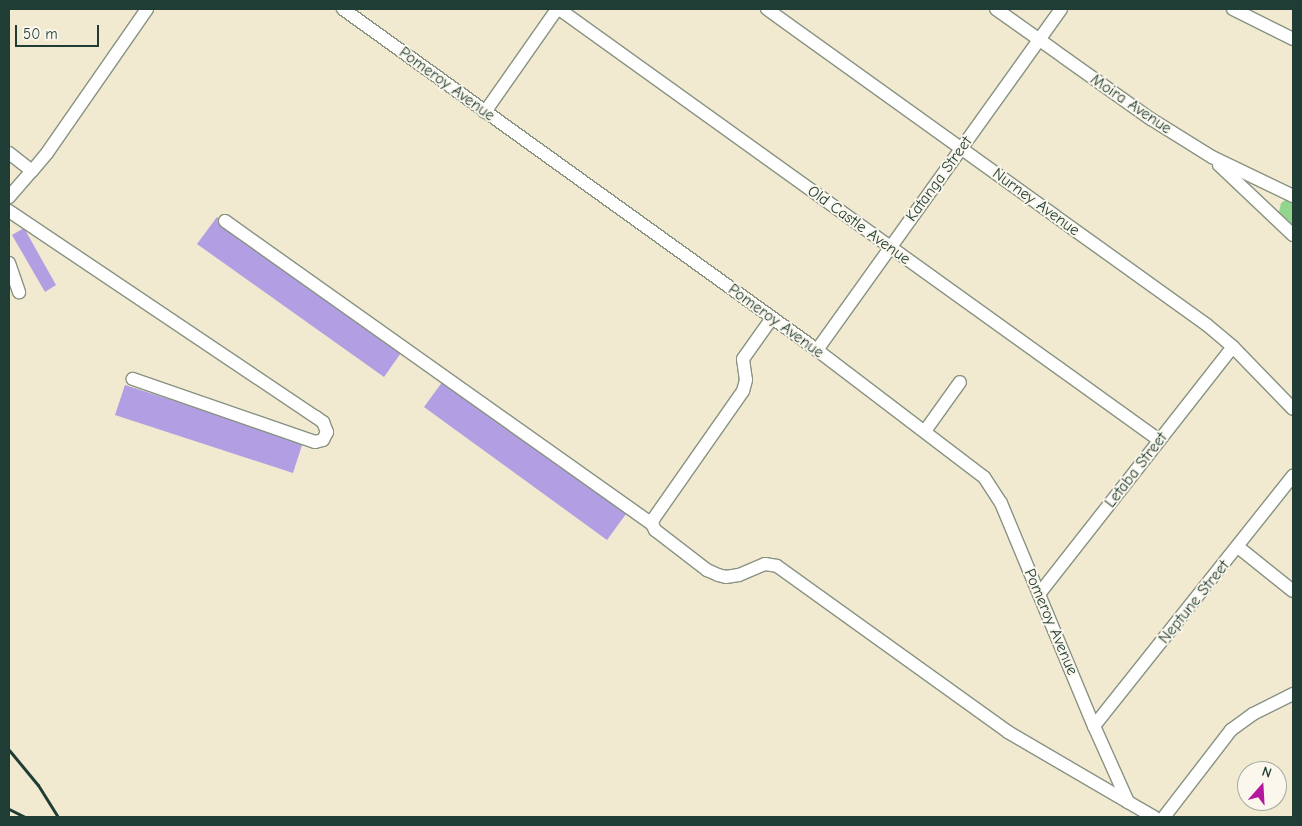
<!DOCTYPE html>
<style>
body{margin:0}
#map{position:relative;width:1302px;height:826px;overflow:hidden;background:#f1e9d0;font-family:"Comic Neue",sans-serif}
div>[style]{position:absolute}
.green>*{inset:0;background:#93d58d}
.building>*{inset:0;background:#b29ee3}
.roads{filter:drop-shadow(1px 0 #889382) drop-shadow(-1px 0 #889382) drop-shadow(0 1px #889382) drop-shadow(0 -1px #889382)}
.minor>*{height:12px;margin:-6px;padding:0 6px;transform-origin:6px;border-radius:6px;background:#fff}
.rail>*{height:3px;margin:-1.5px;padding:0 1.5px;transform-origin:1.5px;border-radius:1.5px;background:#1f3d34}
span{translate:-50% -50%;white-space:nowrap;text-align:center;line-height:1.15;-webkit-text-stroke:4px #fbf7ec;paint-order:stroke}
.street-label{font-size:16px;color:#1f3d34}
.frame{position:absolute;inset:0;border:10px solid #1f3d34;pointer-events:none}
.north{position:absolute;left:1237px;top:761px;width:50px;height:50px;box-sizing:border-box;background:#fbf7ec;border:1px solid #a3ada2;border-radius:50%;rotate:19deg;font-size:14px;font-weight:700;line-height:20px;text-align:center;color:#1f3d34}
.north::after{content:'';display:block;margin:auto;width:18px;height:22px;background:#b5179e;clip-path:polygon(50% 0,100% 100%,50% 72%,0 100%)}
.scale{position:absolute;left:15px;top:25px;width:84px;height:22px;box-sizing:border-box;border:2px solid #1f3d34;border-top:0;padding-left:6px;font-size:15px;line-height:18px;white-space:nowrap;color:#1f3d34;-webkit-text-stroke:4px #fbf7ec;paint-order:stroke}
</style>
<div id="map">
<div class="green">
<i style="clip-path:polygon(1287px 199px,1293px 201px,1293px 225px,1279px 212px,1281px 203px)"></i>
</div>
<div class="building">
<i style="clip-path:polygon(217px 217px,403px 350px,384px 377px,197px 244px)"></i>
<i style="clip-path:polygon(24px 228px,56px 285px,45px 292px,12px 235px)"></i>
<i style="clip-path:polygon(443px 381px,626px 514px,607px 540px,424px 407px)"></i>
<i style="clip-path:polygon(125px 385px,303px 442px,293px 473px,115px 415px)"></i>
</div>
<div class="roads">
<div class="minor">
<i style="left:343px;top:9px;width:584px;rotate:35.73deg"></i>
<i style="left:817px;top:350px;width:210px;rotate:37.3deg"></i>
<i style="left:984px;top:477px;width:31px;rotate:57deg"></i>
<i style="left:1001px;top:503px;width:242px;rotate:67.4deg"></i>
<i style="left:1094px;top:726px;width:83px;rotate:65.9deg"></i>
<i style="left:1128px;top:802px;width:30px;rotate:30deg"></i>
<i style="left:559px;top:9px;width:739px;rotate:35.69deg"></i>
<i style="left:767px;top:9px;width:542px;rotate:35.69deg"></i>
<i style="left:1207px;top:325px;width:34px;rotate:40deg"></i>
<i style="left:1233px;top:347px;width:86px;rotate:45.9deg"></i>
<i style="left:996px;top:9px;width:190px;rotate:35.4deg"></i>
<i style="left:1151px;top:119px;width:72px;rotate:31.9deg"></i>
<i style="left:1212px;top:157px;width:90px;rotate:25.7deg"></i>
<i style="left:1233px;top:9px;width:67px;rotate:26.6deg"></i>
<i style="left:485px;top:112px;width:126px;rotate:-55deg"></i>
<i style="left:9px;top:153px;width:29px;rotate:38deg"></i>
<i style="left:32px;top:171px;width:23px;rotate:-50deg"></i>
<i style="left:47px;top:153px;width:175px;rotate:-55.2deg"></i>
<i style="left:1219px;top:165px;width:102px;rotate:43.4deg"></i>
<i style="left:9px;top:197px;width:35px;rotate:-49deg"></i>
<i style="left:9px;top:211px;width:370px;rotate:33.9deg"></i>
<i style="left:316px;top:417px;width:9px;rotate:36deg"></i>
<i style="left:323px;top:422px;width:11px;rotate:68deg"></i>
<i style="left:327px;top:432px;width:9px;rotate:117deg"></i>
<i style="left:323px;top:440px;width:8px;rotate:166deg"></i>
<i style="left:315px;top:442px;width:193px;rotate:-160.9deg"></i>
<i style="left:225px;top:221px;width:524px;rotate:35.36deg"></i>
<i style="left:9px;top:263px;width:31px;rotate:71deg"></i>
<i style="left:772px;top:318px;width:50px;rotate:125.3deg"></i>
<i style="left:743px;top:359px;width:21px;rotate:82deg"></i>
<i style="left:746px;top:380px;width:11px;rotate:105deg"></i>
<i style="left:743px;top:391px;width:155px;rotate:125deg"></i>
<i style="left:654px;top:518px;width:6px;rotate:108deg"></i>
<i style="left:652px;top:524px;width:7px;rotate:63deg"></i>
<i style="left:655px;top:530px;width:66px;rotate:37.6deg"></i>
<i style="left:707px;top:570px;width:12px;rotate:24deg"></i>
<i style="left:718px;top:575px;width:8px;rotate:14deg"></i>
<i style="left:726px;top:577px;width:13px;rotate:-9deg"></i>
<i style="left:739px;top:575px;width:28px;rotate:-23deg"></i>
<i style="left:765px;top:564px;width:12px;rotate:9deg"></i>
<i style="left:777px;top:566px;width:284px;rotate:35.7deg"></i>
<i style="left:1008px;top:732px;width:139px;rotate:30.3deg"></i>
<i style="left:817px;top:350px;width:419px;rotate:-54.4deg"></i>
<i style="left:925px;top:431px;width:60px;rotate:-54.5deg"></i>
<i style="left:1238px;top:547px;width:70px;rotate:38.7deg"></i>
<i style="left:1039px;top:594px;width:314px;rotate:-51.9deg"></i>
<i style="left:1094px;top:726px;width:320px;rotate:-51.5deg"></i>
<i style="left:1164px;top:817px;width:110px;rotate:-52.4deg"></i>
<i style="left:1231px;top:730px;width:27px;rotate:-36deg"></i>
<i style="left:1253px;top:714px;width:45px;rotate:-26.6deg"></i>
</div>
</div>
<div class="rail">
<i style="left:9px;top:750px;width:45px;rotate:50.4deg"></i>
<i style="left:38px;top:785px;width:38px;rotate:58deg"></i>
<i style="left:9px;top:809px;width:18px;rotate:27deg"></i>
</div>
<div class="street-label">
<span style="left:447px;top:84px;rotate:36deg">Pomeroy Avenue</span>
<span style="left:1131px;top:104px;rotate:34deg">Moira Avenue</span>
<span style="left:939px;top:179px;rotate:-54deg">Katanga Street</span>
<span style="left:1036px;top:202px;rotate:36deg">Nurney Avenue</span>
<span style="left:859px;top:225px;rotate:36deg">Old Castle Avenue</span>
<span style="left:776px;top:321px;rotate:36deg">Pomeroy Avenue</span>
<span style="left:1136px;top:470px;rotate:-52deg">Letaba Street</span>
<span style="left:1194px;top:602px;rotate:-51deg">Neptune Street</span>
<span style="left:1051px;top:622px;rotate:67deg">Pomeroy Avenue</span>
</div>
<div class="frame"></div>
<div class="north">N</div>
<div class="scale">50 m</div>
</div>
